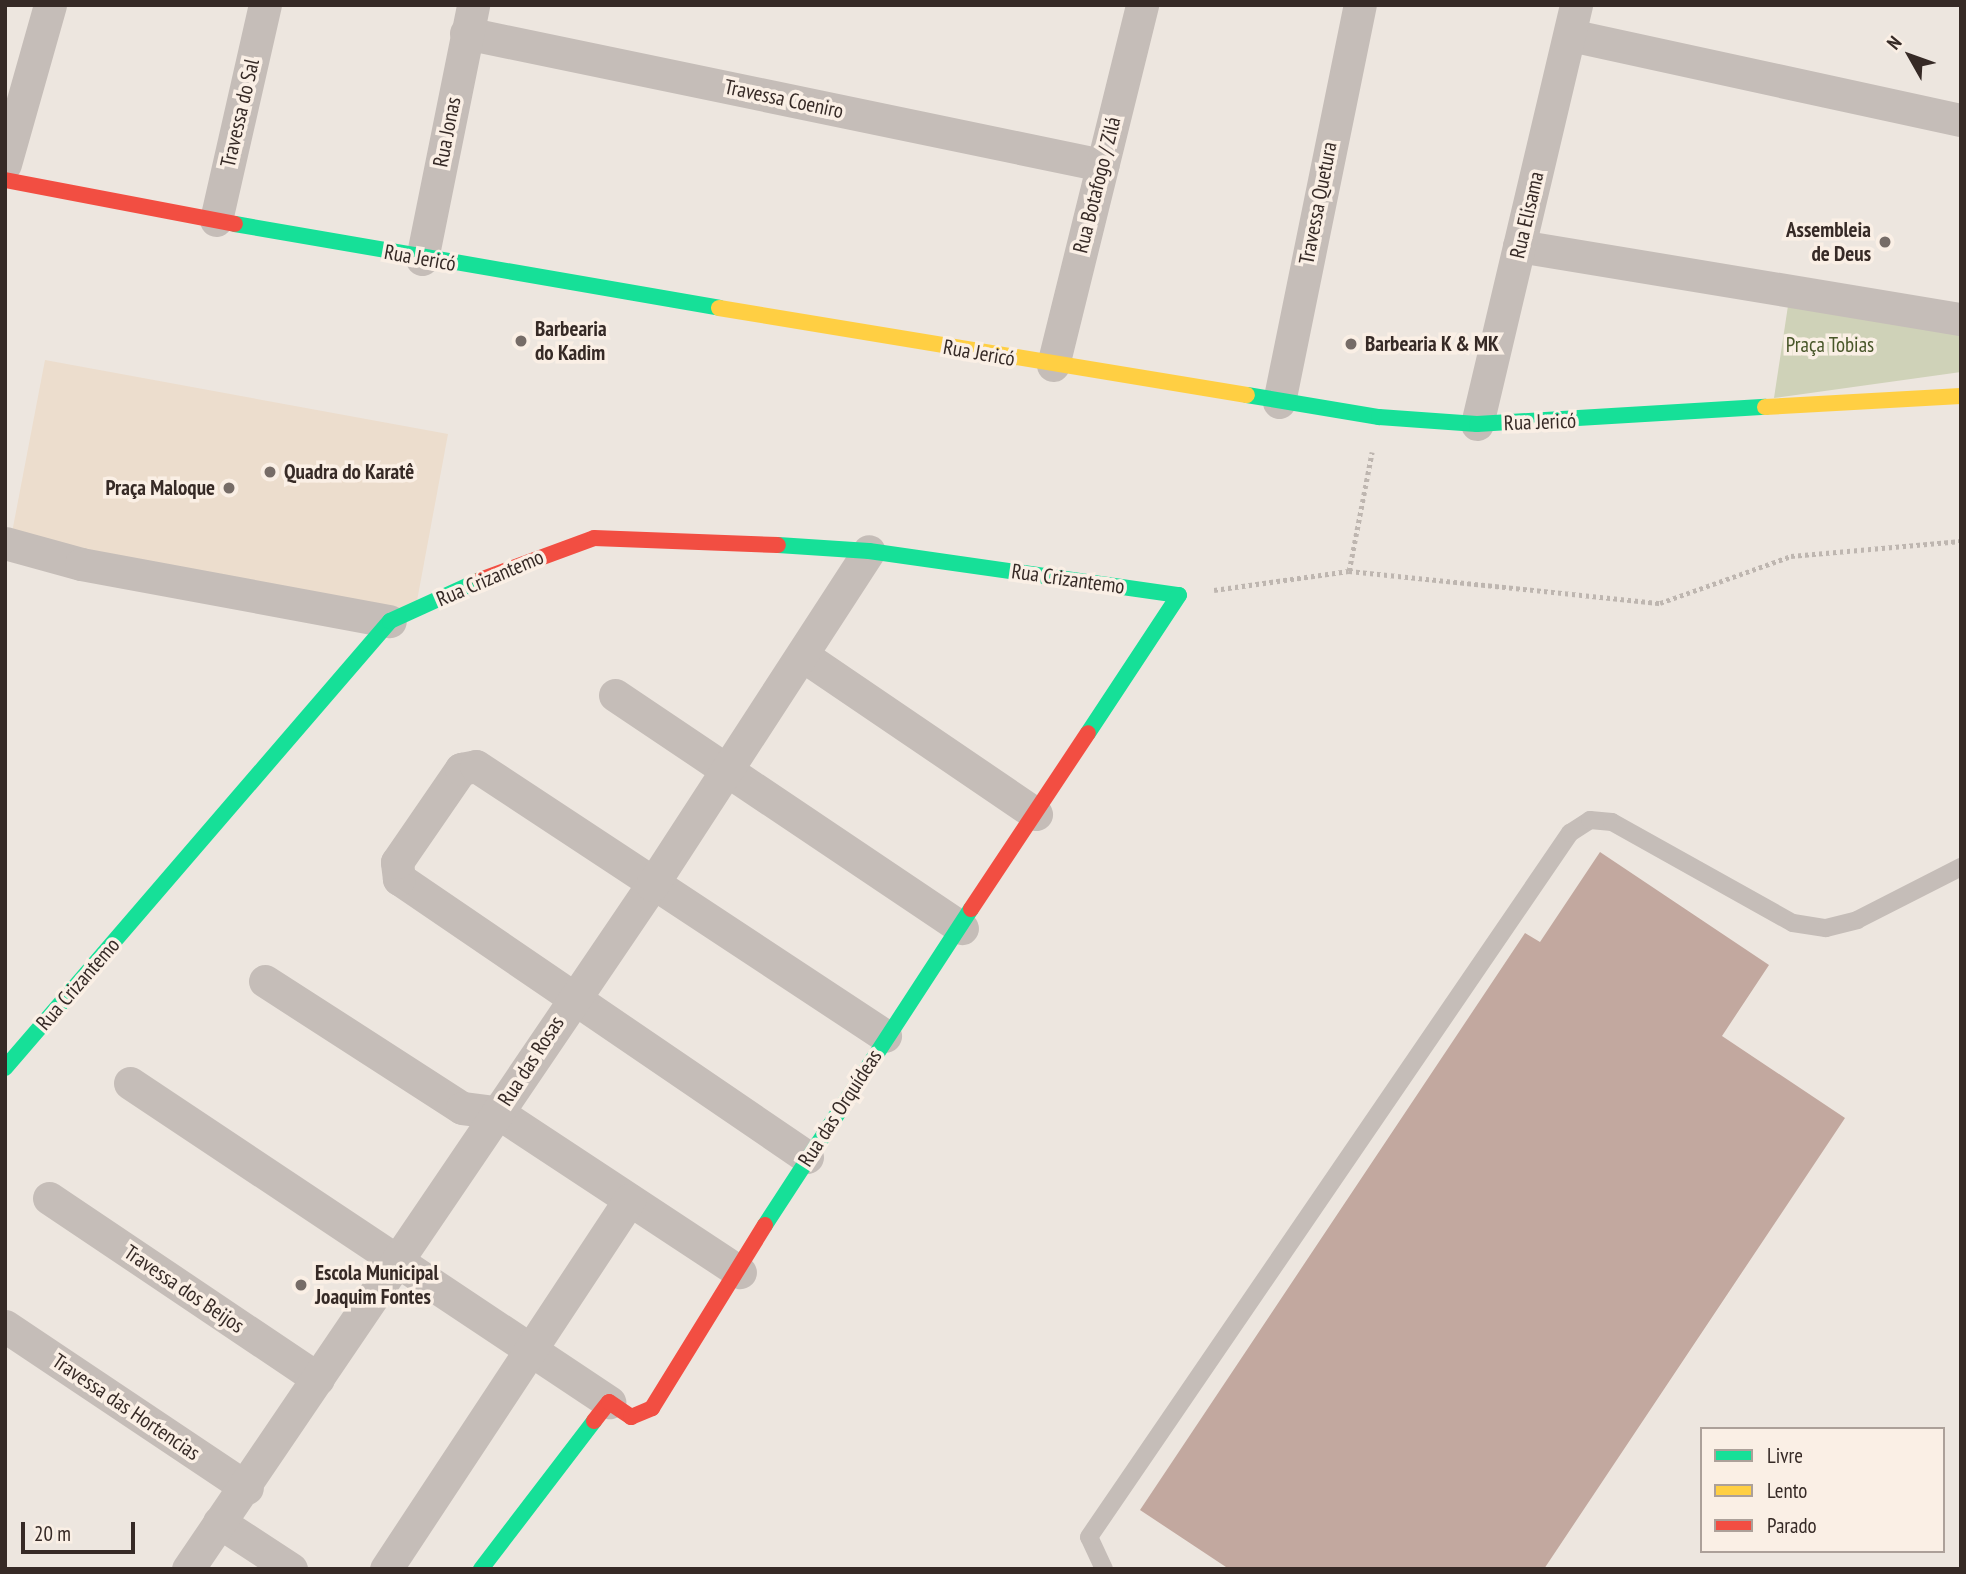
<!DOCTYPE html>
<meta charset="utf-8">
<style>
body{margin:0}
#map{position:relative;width:1966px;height:1574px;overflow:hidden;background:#ede6df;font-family:"PT Sans Narrow",sans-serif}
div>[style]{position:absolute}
.green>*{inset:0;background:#cfd2b8}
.plaza>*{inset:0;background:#ecddcd}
.building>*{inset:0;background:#c2a89f}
.path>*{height:4.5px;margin-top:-2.25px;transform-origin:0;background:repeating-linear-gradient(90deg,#beb6b0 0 3.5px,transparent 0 7px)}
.lane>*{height:18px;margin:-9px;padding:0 9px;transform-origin:9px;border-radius:9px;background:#c5bdb8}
.street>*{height:33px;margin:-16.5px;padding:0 16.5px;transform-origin:16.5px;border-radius:16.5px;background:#c5bdb8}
.fast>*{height:16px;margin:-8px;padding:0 8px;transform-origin:8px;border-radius:8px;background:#16e098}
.slow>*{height:16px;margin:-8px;padding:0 8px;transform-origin:8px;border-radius:8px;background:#ffcf43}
.jam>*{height:16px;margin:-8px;padding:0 8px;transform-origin:8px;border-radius:8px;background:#f24e42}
.dots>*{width:19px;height:19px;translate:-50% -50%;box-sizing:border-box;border:4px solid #faefe5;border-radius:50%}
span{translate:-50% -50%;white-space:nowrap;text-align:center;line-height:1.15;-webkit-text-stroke:7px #faefe5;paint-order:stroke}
.street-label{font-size:21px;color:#362a26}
.poi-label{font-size:21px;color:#362a26;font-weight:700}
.right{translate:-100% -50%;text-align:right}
.left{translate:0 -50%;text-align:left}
.park-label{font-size:21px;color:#485629}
.frame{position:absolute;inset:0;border:7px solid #362a26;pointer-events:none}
.legend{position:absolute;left:1700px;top:1427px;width:245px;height:126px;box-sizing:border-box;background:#faefe5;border:2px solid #aca099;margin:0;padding:9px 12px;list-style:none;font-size:21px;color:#362a26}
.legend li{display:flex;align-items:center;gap:14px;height:35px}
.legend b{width:35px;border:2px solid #aca099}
.north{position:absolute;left:1875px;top:21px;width:70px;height:70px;-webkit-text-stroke:5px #faefe5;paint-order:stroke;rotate:310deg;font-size:19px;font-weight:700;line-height:28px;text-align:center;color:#362a26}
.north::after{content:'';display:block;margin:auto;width:24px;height:32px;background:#362a26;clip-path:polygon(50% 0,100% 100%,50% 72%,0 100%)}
.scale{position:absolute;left:21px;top:1522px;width:114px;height:32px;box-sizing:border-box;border:4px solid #362a26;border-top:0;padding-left:9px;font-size:21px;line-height:24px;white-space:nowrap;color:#362a26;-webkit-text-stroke:5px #faefe5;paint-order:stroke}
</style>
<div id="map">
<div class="green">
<i style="clip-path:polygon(1791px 286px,1961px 332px,1961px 372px,1774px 398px)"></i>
</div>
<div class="plaza">
<i style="clip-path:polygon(45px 360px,448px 434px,414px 617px,10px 543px)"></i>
</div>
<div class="building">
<i style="clip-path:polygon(1600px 852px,1769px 965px,1722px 1036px,1845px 1118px,1544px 1569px,1229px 1569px,1140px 1510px,1525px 933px,1540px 942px)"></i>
</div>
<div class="path">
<i style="left:1349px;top:571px;width:121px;rotate:-79.1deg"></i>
<i style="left:1214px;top:590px;width:136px;rotate:-8deg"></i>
<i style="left:1349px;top:571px;width:313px;rotate:5.9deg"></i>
<i style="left:1660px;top:603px;width:139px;rotate:-19.7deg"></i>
<i style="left:1791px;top:556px;width:171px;rotate:-5deg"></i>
</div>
<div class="lane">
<i style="left:1104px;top:1569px;width:35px;rotate:-115deg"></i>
<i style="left:1089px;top:1537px;width:853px;rotate:-55.66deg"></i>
<i style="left:1570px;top:833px;width:24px;rotate:-33deg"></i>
<i style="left:1590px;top:820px;width:22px;rotate:5deg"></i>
<i style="left:1612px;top:822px;width:207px;rotate:29.2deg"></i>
<i style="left:1793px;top:923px;width:33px;rotate:9deg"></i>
<i style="left:1826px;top:928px;width:32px;rotate:-14deg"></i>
<i style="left:1857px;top:920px;width:117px;rotate:-27deg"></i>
</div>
<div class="street">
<i style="left:466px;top:33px;width:650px;rotate:11.73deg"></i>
<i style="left:1570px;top:35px;width:400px;rotate:12.3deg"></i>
<i style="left:5px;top:164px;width:165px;rotate:-74.2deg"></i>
<i style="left:216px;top:220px;width:221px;rotate:-77.2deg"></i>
<i style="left:1519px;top:246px;width:448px;rotate:9.4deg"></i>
<i style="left:422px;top:259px;width:259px;rotate:-78.6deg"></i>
<i style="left:1053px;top:365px;width:371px;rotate:-76.1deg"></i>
<i style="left:1279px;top:402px;width:405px;rotate:-78.5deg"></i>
<i style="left:1477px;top:424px;width:431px;rotate:-76.7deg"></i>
<i style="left:5px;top:543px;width:79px;rotate:15.4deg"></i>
<i style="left:81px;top:564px;width:314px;rotate:10.5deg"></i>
<i style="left:802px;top:655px;width:283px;rotate:34.2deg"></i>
<i style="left:615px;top:695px;width:418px;rotate:33.9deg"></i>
<i style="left:265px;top:981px;width:234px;rotate:32.8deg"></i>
<i style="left:462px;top:1108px;width:35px;rotate:7deg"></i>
<i style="left:497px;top:1112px;width:291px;rotate:33.4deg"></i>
<i style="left:130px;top:1083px;width:576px;rotate:33.66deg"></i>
<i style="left:807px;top:1157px;width:494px;rotate:-145.7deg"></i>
<i style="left:399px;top:879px;width:17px;rotate:-97deg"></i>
<i style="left:397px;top:862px;width:113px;rotate:-55.5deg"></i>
<i style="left:461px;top:769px;width:15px;rotate:-11deg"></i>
<i style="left:476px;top:766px;width:490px;rotate:33.4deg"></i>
<i style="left:49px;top:1198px;width:324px;rotate:33.9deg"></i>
<i style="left:5px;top:1326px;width:291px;rotate:33.8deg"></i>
<i style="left:219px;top:1522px;width:86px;rotate:33.1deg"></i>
<i style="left:188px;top:1569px;width:827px;rotate:-55.85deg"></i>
<i style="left:652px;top:885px;width:398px;rotate:-57deg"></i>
<i style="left:386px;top:1569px;width:442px;rotate:-56.6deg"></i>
</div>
<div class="fast">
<i style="left:235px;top:224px;width:491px;rotate:9.8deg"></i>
<i style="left:1247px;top:395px;width:134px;rotate:9.5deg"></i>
<i style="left:1379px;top:417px;width:98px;rotate:4.1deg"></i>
<i style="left:1477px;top:424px;width:289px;rotate:-3.4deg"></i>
<i style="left:778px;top:545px;width:91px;rotate:3.8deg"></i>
<i style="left:869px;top:551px;width:313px;rotate:8.1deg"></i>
<i style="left:1179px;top:595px;width:165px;rotate:123.4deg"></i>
<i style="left:5px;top:1068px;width:590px;rotate:-49.26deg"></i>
<i style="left:390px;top:621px;width:99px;rotate:-24.5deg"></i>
<i style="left:765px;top:1225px;width:377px;rotate:-56.9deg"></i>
<i style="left:481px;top:1569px;width:186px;rotate:-52.6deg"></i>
</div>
<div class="slow">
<i style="left:719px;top:308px;width:535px;rotate:9.36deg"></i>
<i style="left:1765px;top:407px;width:196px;rotate:-3.2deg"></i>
</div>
<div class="jam">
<i style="left:5px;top:180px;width:234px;rotate:10.8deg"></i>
<i style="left:480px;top:580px;width:121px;rotate:-20.2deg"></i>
<i style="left:594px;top:538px;width:184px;rotate:2.2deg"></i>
<i style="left:971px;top:909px;width:211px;rotate:-56.4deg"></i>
<i style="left:594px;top:1421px;width:24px;rotate:-52deg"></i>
<i style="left:609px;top:1402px;width:27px;rotate:34deg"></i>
<i style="left:631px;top:1417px;width:23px;rotate:-23deg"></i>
<i style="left:652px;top:1408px;width:215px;rotate:-58.3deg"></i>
</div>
<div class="dots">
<i style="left:1885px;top:242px;background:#766c67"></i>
<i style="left:521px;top:341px;background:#766c67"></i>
<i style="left:1351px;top:344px;background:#766c67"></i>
<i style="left:270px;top:472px;background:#766c67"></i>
<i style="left:229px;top:488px;background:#766c67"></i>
<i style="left:301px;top:1285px;background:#766c67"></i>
</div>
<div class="street-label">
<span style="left:784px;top:99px;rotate:12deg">Travessa Coeniro</span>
<span style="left:240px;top:113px;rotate:-77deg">Travessa do Sal</span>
<span style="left:447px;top:132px;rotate:-79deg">Rua Jonas</span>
<span style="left:1097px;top:185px;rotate:-76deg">Rua Botafogo / Zilá</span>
<span style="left:1318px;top:203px;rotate:-79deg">Travessa Quetura</span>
<span style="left:1527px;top:215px;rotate:-77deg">Rua Elisama</span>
<span style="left:420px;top:258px;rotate:10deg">Rua Jericó</span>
<span style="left:979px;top:353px;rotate:10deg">Rua Jericó</span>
<span style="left:1540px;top:422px;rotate:-2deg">Rua Jericó</span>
<span style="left:490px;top:578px;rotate:-23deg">Rua Crizantemo</span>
<span style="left:1068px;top:579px;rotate:8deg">Rua Crizantemo</span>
<span style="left:78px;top:984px;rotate:-49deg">Rua Crizantemo</span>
<span style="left:531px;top:1061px;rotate:-57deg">Rua das Rosas</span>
<span style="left:840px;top:1108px;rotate:-57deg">Rua das Orquídeas</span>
<span style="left:184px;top:1289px;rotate:34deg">Travessa dos Beijos</span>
<span style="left:126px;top:1407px;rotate:34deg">Travessa das Hortencias</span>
</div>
<div class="poi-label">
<span class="right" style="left:1871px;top:242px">Assembleia<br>de Deus</span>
<span class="left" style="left:535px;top:341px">Barbearia<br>do Kadim</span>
<span class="left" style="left:1365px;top:344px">Barbearia K &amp; MK</span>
<span class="left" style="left:284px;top:472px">Quadra do Karatê</span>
<span class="right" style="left:215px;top:488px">Praça Maloque</span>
<span class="left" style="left:315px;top:1285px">Escola Municipal<br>Joaquim Fontes</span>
</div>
<div class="park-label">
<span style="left:1830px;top:345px">Praça Tobias</span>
</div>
<div class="frame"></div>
<ul class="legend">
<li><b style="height:9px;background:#16e098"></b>Livre</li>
<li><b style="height:9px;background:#ffcf43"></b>Lento</li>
<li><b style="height:9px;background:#f24e42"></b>Parado</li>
</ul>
<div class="north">N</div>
<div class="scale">20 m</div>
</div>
